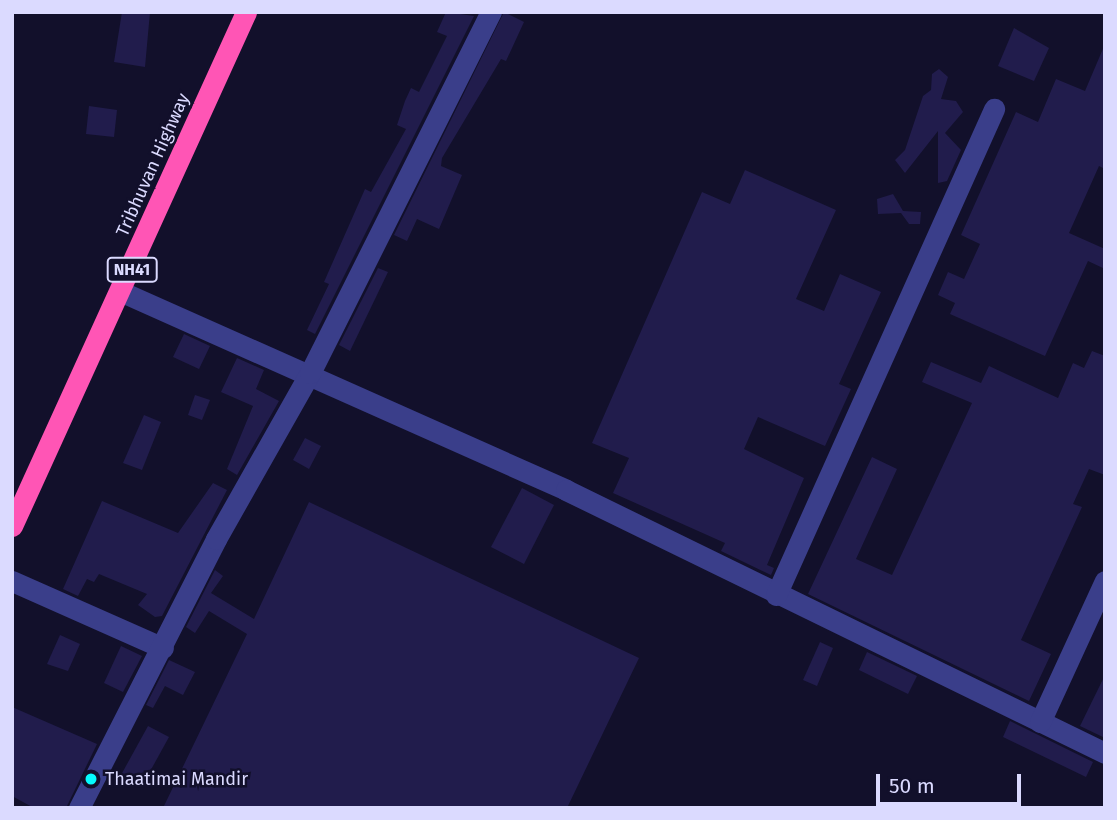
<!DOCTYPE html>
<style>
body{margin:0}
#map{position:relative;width:1117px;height:820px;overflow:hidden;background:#12102b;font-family:"Fira Sans",sans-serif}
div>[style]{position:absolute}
.building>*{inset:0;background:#211c4c}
.minor>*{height:21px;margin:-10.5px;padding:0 10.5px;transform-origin:10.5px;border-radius:10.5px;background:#3a3e8a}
.highway>*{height:21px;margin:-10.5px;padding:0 10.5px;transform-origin:10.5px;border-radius:10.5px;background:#ff55b5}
.dots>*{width:19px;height:19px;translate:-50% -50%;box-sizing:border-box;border:4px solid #12102b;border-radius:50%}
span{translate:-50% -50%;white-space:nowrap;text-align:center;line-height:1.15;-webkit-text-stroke:5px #12102b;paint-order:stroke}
.shield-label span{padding:2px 5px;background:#12102b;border:2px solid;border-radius:5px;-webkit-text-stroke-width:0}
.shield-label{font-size:16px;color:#dbdaff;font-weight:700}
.street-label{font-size:18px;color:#dbdaff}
.poi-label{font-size:18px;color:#dbdaff}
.left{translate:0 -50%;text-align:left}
.frame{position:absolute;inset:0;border:14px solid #dbdaff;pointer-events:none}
.scale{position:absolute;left:876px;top:774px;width:145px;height:32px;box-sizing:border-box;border:4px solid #dbdaff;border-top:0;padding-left:9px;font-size:21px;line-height:24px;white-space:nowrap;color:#dbdaff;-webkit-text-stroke:5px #12102b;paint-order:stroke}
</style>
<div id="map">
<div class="building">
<i style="clip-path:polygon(122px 12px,150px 12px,145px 67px,114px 62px)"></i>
<i style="clip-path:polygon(446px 12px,474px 16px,315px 334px,307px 330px,329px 284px,324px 282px,365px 189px,371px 192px,406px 129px,397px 125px,405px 101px,411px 88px,419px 92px,447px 36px,437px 32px)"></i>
<i style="clip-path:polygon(504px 12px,524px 22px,506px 61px,501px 59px,442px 158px,441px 166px,462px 175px,439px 229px,417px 219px,407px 241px,394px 235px)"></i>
<i style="clip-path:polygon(1014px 28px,1049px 48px,1034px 81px,998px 66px)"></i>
<i style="clip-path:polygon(1105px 44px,1105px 169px,1099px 166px,1069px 233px,1105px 249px,1105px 269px,1088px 261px,1045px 356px,950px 314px,955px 303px,938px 295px,948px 272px,964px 279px,980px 244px,961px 235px,1016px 112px,1038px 122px,1056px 79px,1085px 91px)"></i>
<i style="clip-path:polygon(939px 69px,948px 77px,941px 99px,956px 101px,963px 112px,945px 133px,961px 150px,947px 181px,938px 183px,938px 131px,905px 173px,895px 160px,905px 150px,923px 96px,931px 90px,932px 74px)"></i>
<i style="clip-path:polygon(89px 106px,117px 110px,114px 137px,86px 134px)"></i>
<i style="clip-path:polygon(745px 170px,836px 210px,796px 299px,824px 311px,840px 274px,881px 292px,839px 384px,851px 389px,825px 446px,758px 417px,744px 449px,804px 478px,767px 565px,774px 568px,771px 575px,721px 551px,725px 543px,613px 493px,629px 458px,592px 443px,702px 192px,730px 204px)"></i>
<i style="clip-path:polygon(893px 194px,903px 211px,921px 212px,920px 224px,909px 224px,901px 213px,878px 214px,877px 199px)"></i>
<i style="clip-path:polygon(378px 268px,388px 272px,350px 351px,339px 345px)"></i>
<i style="clip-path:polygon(184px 334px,210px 346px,199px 369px,173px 357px)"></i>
<i style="clip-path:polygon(1092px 351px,1105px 356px,1105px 475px,1089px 469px,1073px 504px,1082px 507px,1021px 640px,1051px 654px,1029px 701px,808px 594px,872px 457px,897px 469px,856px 559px,892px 575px,972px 403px,922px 382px,931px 362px,981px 383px,989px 366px,1058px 398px,1073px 363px,1084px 368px)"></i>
<i style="clip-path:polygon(237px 358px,264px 370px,256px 389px,279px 401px,237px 475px,227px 469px,253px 406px,221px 392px)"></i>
<i style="clip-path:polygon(195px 395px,210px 400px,202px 420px,188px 415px)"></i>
<i style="clip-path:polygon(144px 415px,161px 422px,142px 470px,123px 463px)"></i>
<i style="clip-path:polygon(305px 438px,321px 446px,309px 469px,293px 460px)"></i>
<i style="clip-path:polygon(213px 483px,227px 490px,162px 616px,155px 617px,138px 605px,147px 594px,99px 574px,94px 582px,87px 579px,78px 596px,63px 589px,102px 501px,178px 533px)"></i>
<i style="clip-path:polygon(522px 488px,554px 505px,524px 564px,491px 547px)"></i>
<i style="clip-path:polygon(309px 502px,639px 658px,567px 808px,163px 808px,247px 634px,209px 611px,195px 633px,186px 627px,215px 570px,223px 576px,211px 593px,254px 619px)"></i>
<i style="clip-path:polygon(60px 635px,80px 644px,68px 671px,47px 664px)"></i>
<i style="clip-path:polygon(820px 642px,833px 648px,817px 686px,803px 680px)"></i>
<i style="clip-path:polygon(121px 646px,142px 656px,123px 692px,104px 683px)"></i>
<i style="clip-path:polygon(867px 652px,917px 676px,908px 694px,859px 670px)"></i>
<i style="clip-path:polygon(169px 660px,195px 672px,183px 695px,165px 686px,153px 708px,146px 705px)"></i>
<i style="clip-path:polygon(1105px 675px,1105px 738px,1080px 726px)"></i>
<i style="clip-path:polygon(12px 707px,97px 744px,66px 808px,34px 808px,12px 796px)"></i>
<i style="clip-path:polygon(1010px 721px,1093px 762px,1086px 777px,1003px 737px)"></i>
<i style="clip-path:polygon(148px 726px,169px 737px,142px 786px,121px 775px)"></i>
</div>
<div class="minor">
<i style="left:122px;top:292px;width:486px;rotate:24deg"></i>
<i style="left:566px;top:490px;width:600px;rotate:26.01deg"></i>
<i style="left:12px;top:581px;width:165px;rotate:23.9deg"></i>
<i style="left:776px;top:595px;width:533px;rotate:-65.84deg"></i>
<i style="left:1040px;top:722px;width:155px;rotate:-65.3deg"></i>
<i style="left:79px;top:808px;width:302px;rotate:-63deg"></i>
<i style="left:216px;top:539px;width:191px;rotate:-60.5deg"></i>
<i style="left:310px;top:373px;width:404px;rotate:-63.4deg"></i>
</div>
<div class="highway">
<i style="left:12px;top:526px;width:565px;rotate:-65.52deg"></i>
</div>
<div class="dots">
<i style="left:91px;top:779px;background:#06fbff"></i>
</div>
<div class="shield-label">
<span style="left:132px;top:270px">NH41</span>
</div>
<div class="street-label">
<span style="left:153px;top:165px;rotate:-66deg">Tribhuvan Highway</span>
</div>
<div class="poi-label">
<span class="left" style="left:105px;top:779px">Thaatimai Mandir</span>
</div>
<div class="frame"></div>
<div class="scale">50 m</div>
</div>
